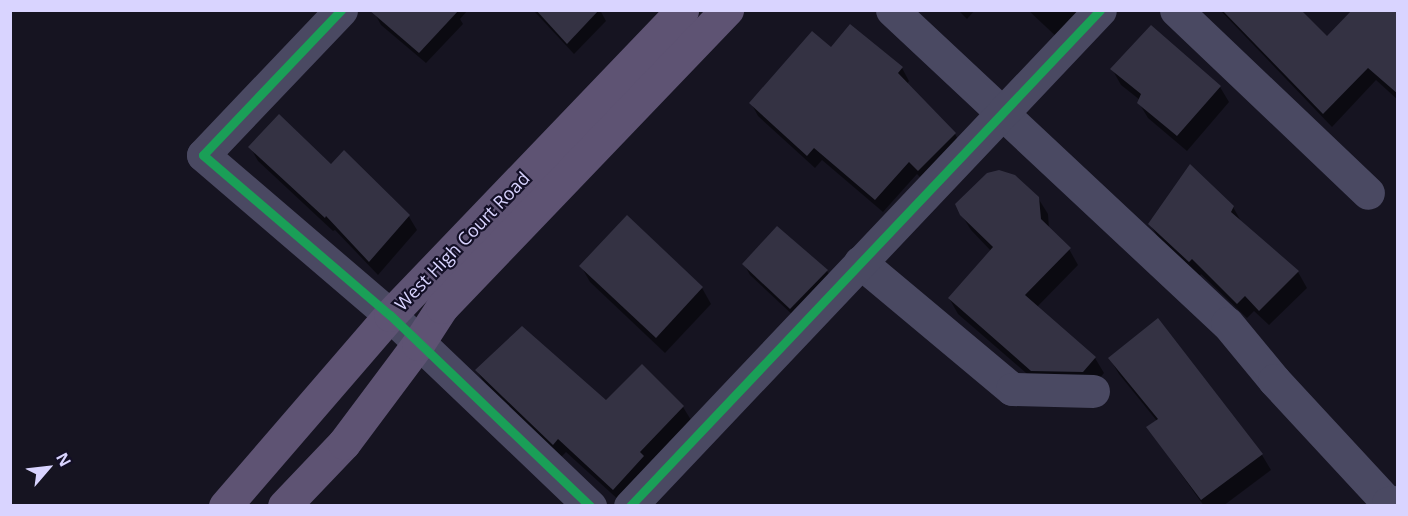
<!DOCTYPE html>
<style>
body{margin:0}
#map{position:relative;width:1408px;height:516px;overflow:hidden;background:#161421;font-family:"Open Sans",sans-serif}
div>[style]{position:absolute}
.shadow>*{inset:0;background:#0007}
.building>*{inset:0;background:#343243}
.minor>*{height:33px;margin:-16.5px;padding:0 16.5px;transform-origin:16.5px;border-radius:16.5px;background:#4a4962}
.major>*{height:33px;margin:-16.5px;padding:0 16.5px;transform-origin:16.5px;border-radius:16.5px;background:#5e5373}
.cycleway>*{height:9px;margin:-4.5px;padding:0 4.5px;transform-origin:4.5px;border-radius:4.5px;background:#1a9f57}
span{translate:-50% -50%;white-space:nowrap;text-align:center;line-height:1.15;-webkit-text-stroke:4.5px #130f26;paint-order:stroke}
.street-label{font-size:18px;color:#d9d4ff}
.frame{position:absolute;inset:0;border:12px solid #d9d4ff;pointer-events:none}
.north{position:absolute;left:18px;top:438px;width:60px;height:60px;-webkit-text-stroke:4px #130f26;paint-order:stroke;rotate:62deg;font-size:16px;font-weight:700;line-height:24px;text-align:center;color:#d9d4ff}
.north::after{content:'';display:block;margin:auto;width:21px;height:27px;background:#d9d4ff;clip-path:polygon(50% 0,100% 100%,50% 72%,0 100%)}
</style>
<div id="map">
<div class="shadow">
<i style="clip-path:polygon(378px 10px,468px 10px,460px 19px,463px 24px,426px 63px,381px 25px,375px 14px)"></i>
<i style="clip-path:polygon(533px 10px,600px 10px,606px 21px,574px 54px)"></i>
<i style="clip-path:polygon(958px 10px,975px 10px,967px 19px)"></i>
<i style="clip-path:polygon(1028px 10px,1087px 10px,1061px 41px)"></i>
<i style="clip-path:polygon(1220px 10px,1299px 10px,1327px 39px,1398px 18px,1398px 100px,1376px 80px,1332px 127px)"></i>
<i style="clip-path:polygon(832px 49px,902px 68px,909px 81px,907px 84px,955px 134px,962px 147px,926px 183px,917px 174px,883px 212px,822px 160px,815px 168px,758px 116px,751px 103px)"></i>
<i style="clip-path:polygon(1112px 69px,1220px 87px,1229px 102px,1187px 151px,1148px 118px,1139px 103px,1140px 100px,1121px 85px)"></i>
<i style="clip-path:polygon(250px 147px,331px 166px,408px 215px,417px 230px,378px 275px,335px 230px,333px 231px,258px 161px)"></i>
<i style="clip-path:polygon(1038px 198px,1048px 214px,1049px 229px,1069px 249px,1078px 265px,1037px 307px,1095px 358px,1104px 373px,1092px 387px,1041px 386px,958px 314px,949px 298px,991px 251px,971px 230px,961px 214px)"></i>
<i style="clip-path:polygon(1233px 207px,1242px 223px,1298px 272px,1307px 288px,1269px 325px,1254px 311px,1247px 318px,1201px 274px,1199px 277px,1159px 239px,1150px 224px)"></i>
<i style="clip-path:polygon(627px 217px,702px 288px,711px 304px,665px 353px,590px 282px,581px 266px)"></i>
<i style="clip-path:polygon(744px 264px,827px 271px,833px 282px,797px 319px,750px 275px)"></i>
<i style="clip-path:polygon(1110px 359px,1262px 455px,1271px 470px,1223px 506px,1204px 506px,1148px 428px,1157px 421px,1119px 374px)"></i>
<i style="clip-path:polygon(477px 371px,606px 402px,683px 407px,691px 420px,622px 503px,566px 452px,561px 457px,485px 384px)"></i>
</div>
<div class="building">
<i style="clip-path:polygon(369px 10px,459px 10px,419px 53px)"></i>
<i style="clip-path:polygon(536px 10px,599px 10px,567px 44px)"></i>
<i style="clip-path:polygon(1222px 10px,1301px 10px,1327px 36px,1352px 10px,1398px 10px,1398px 94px,1368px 68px,1323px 114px)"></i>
<i style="clip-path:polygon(850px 24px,903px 67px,898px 73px,956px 133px,918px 171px,909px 162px,875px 200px,814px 148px,807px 156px,749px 103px,812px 31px,831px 47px)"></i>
<i style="clip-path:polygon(1151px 25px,1221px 86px,1177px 136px,1137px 103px,1141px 94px,1110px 69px)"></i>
<i style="clip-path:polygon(279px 114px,331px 164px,344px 150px,410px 215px,369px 262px,326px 216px,325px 218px,248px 147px)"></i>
<i style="clip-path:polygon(1190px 164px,1234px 206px,1231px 212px,1299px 271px,1259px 311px,1245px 296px,1237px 304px,1192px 259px,1189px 262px,1148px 224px)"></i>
<i style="clip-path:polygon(999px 170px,1015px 175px,1039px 197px,1041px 219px,1071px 248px,1025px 295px,1096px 357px,1083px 372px,1031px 371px,948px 298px,993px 247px,960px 215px,955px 204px,987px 173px)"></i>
<i style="clip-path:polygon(627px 215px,703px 287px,656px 338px,579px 266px)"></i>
<i style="clip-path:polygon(777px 226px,828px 270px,790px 309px,742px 264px)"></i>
<i style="clip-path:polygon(1158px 318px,1263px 454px,1201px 500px,1146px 427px,1158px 419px,1108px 358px)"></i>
<i style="clip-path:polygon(522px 326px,606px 400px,642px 364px,684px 406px,640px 452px,644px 456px,613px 490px,558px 439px,553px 445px,475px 370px)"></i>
</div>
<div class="minor">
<i style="left:341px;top:10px;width:200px;rotate:133.6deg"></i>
<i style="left:203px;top:155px;width:246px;rotate:40.6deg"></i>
<i style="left:390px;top:315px;width:277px;rotate:43.7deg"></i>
<i style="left:892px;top:10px;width:458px;rotate:43.1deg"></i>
<i style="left:1227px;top:323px;width:74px;rotate:50.5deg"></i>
<i style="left:1274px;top:380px;width:168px;rotate:47.2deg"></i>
<i style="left:1388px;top:503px;width:10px;rotate:-6deg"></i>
<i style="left:1176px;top:10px;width:265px;rotate:43.6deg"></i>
<i style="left:860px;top:262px;width:198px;rotate:39.9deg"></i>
<i style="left:1012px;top:389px;width:81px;rotate:1.4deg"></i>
<i style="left:630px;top:506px;width:683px;rotate:-46.54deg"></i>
</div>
<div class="major">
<i style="left:225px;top:506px;width:252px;rotate:-49.2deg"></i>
<i style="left:390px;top:315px;width:422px;rotate:-46.2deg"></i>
<i style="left:284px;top:506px;width:87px;rotate:-46.4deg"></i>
<i style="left:344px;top:443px;width:124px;rotate:-53.2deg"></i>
<i style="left:418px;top:344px;width:44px;rotate:-57deg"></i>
<i style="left:442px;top:307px;width:412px;rotate:-46.2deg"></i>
</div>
<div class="cycleway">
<i style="left:341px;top:10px;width:200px;rotate:133.6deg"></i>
<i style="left:203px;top:155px;width:246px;rotate:40.6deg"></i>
<i style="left:390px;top:315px;width:277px;rotate:43.7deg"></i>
<i style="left:630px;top:506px;width:683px;rotate:-46.54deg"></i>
</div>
<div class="street-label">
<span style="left:462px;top:241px;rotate:-46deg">West High Court Road</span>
</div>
<div class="frame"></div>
<div class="north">N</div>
</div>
